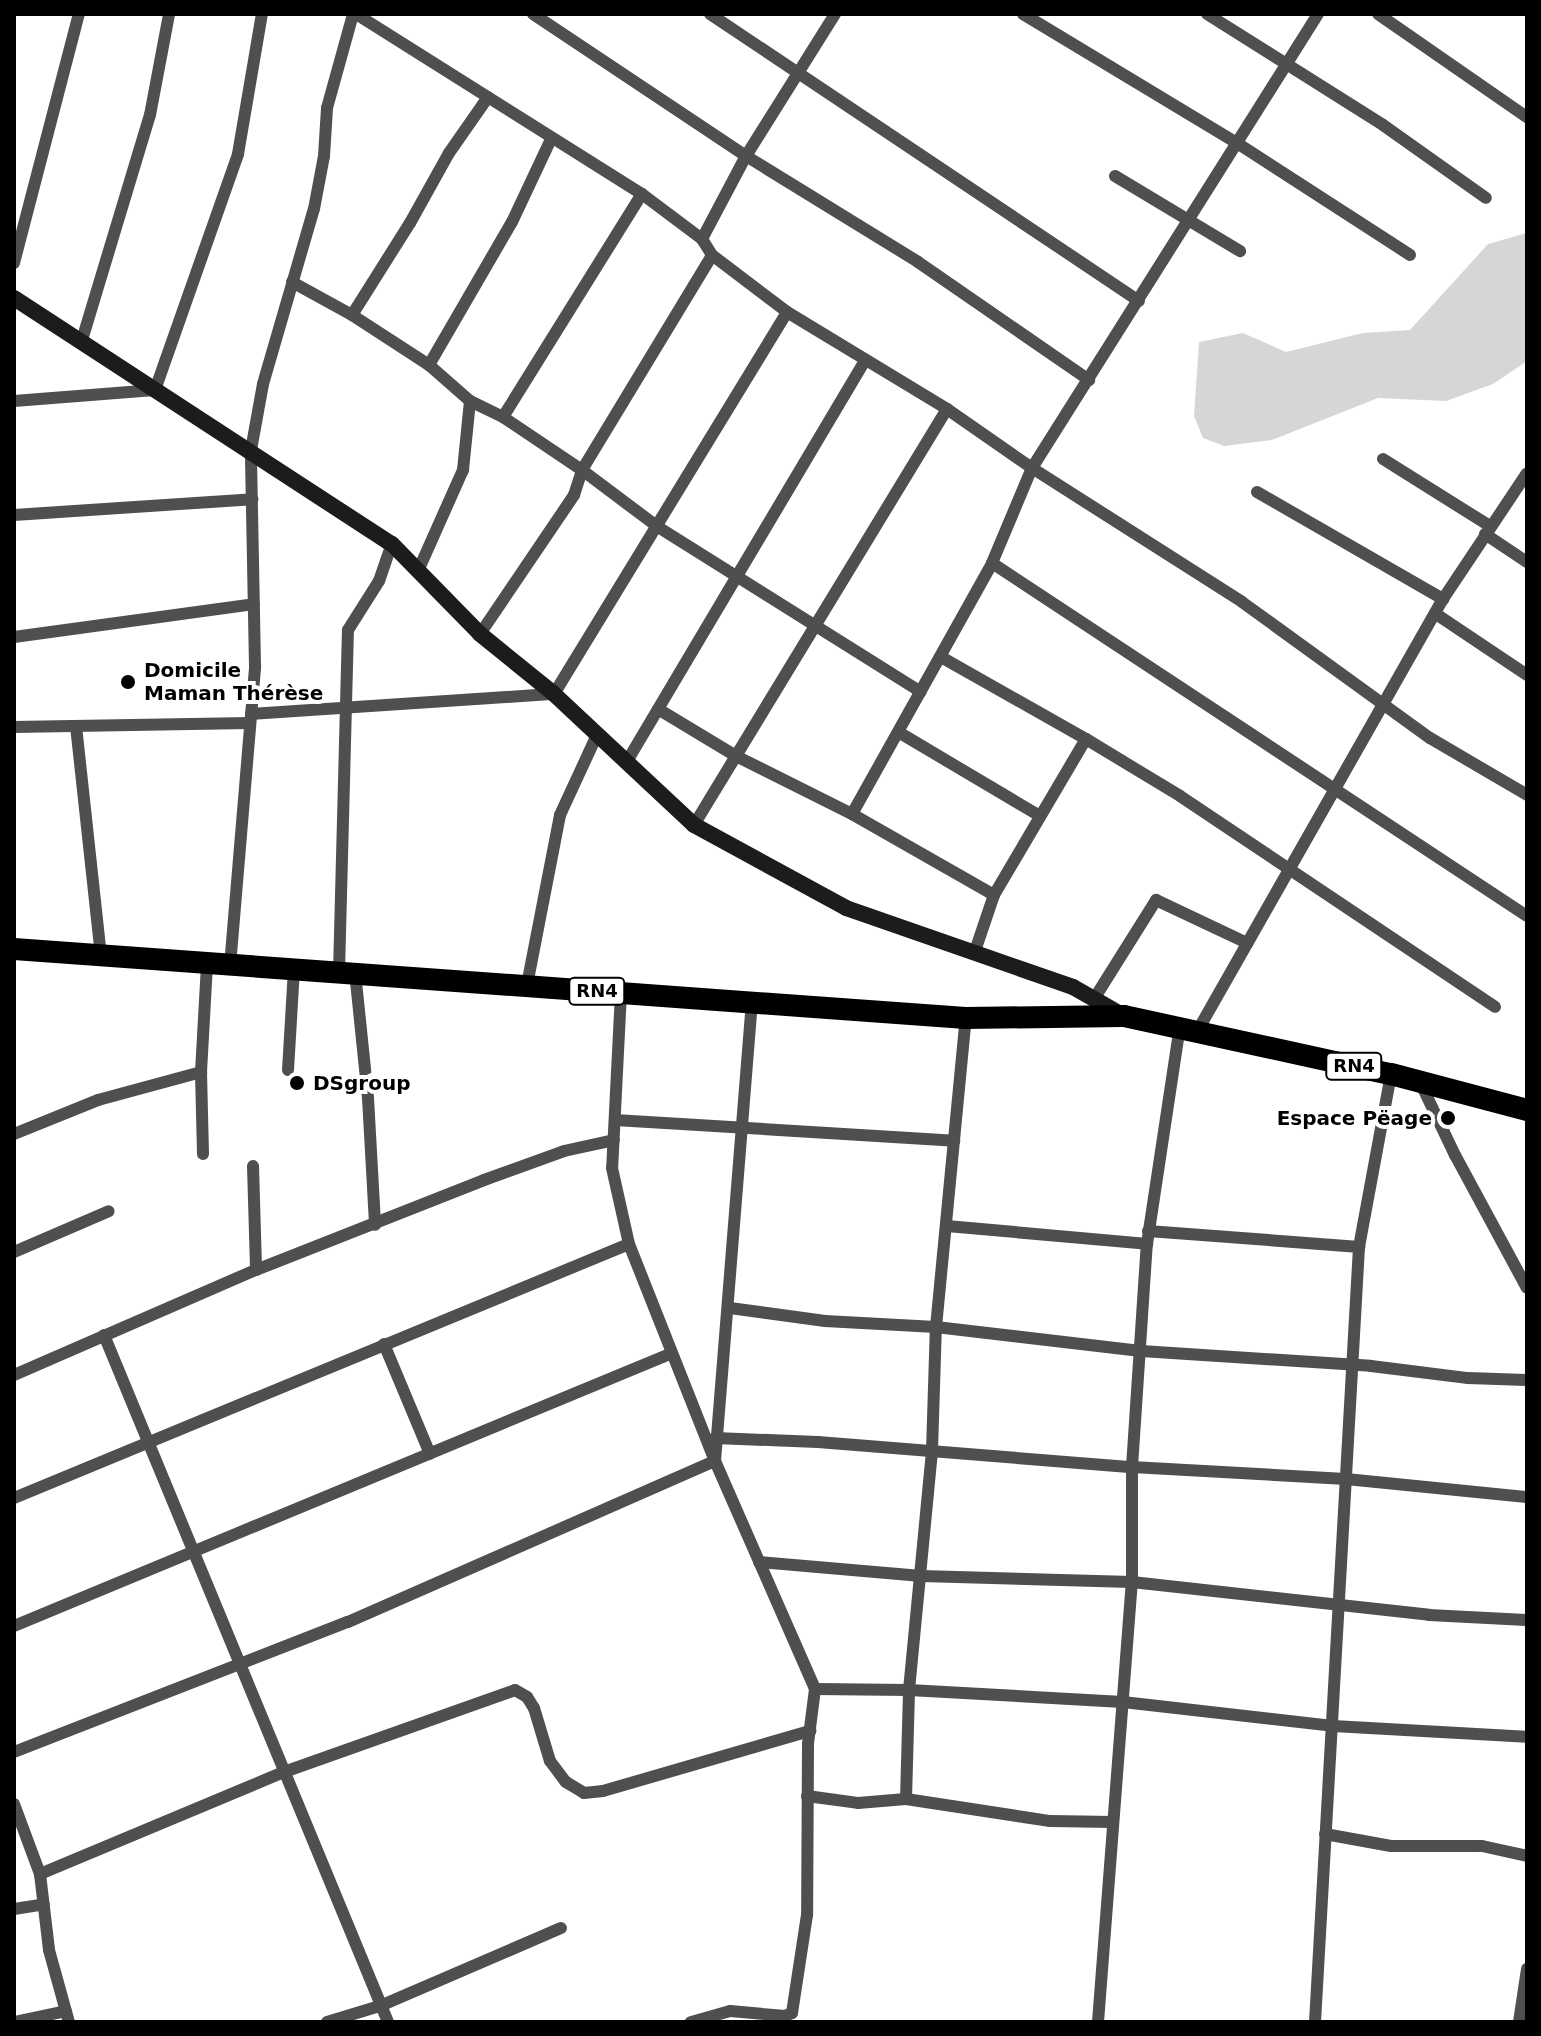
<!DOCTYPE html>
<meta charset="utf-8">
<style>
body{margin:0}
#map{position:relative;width:1541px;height:2036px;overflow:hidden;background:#fff;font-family:"DejaVu Sans",sans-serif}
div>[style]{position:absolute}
.green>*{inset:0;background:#d6d6d6}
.street>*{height:12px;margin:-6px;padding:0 6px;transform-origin:6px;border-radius:6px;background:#4f4f4f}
.secondary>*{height:16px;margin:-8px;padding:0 8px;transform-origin:8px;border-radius:8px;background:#1c1c1c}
.highway>*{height:22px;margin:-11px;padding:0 11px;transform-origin:11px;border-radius:11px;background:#000}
.dots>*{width:22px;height:22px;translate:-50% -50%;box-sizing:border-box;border:4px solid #fff;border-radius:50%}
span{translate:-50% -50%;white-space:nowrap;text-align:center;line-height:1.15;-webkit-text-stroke:8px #fff;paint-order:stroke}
.shield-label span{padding:2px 6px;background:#fff;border:2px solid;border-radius:6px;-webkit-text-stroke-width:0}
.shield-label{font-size:18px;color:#000;font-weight:700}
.poi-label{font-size:20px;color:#000;font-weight:700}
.left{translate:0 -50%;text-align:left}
.right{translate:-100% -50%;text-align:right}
.frame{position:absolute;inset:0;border:16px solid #000;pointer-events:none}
</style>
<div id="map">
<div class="green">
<i style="clip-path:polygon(1527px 233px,1527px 361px,1493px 384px,1446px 401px,1378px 398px,1272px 440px,1224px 446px,1203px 438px,1194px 416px,1199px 342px,1243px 333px,1286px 352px,1363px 333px,1410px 330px,1488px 244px)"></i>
</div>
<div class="street">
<i style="left:356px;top:14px;width:338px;rotate:32.2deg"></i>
<i style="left:642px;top:194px;width:75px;rotate:36.9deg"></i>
<i style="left:702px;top:239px;width:19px;rotate:58deg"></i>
<i style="left:712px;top:255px;width:94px;rotate:37.2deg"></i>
<i style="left:787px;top:312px;width:187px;rotate:31.2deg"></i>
<i style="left:947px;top:409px;width:103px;rotate:34.8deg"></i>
<i style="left:1032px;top:468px;width:249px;rotate:32.5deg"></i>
<i style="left:1242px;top:602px;width:232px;rotate:35.9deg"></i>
<i style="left:1430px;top:738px;width:113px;rotate:30.4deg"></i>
<i style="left:533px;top:14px;width:256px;rotate:33.7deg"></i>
<i style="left:746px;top:156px;width:202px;rotate:31.6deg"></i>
<i style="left:918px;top:262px;width:208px;rotate:34.6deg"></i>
<i style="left:710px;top:14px;width:516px;rotate:33.78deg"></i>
<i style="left:1023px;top:14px;width:250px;rotate:31.1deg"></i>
<i style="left:1237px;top:143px;width:206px;rotate:32.9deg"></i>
<i style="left:1207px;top:14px;width:208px;rotate:32.2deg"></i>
<i style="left:1383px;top:125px;width:126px;rotate:35.3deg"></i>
<i style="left:1378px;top:14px;width:181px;rotate:34.7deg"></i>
<i style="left:1115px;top:176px;width:146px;rotate:31deg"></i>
<i style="left:702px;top:239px;width:94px;rotate:-62.1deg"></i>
<i style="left:746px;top:156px;width:168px;rotate:-57.9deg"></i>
<i style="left:14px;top:263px;width:257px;rotate:-75.4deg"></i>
<i style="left:292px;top:282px;width:68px;rotate:28.8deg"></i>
<i style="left:352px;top:315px;width:92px;rotate:33deg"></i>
<i style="left:429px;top:365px;width:55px;rotate:41.3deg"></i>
<i style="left:470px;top:401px;width:37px;rotate:26deg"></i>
<i style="left:503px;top:417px;width:95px;rotate:33.9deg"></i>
<i style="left:582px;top:470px;width:95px;rotate:36.9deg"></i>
<i style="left:658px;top:527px;width:310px;rotate:32.1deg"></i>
<i style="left:352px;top:315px;width:109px;rotate:-57.8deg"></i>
<i style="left:410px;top:223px;width:80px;rotate:-60.9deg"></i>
<i style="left:449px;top:153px;width:68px;rotate:-55.1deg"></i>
<i style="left:82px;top:340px;width:235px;rotate:-73.2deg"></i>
<i style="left:150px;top:115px;width:103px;rotate:-79.3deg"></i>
<i style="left:429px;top:365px;width:165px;rotate:-59.9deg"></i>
<i style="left:512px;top:222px;width:92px;rotate:-64.8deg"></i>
<i style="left:14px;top:401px;width:141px;rotate:-4.5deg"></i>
<i style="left:155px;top:390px;width:250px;rotate:-70.6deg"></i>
<i style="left:238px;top:154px;width:142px;rotate:-80.3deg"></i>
<i style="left:503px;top:417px;width:263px;rotate:-58.1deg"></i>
<i style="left:1383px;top:459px;width:126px;rotate:32.1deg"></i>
<i style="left:1257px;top:492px;width:215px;rotate:29.9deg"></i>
<i style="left:14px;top:515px;width:239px;rotate:-3.8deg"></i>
<i style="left:1485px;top:534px;width:50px;rotate:33.7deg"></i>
<i style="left:992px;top:563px;width:103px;rotate:-67.2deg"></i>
<i style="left:1032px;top:468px;width:537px;rotate:-57.79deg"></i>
<i style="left:418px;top:571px;width:111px;rotate:-66deg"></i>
<i style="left:463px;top:470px;width:69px;rotate:-84.2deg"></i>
<i style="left:1436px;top:614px;width:110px;rotate:33.8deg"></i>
<i style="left:480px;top:634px;width:168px;rotate:-55.9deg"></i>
<i style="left:574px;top:495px;width:26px;rotate:-72deg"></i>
<i style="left:582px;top:470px;width:251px;rotate:-58.8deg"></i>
<i style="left:14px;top:637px;width:242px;rotate:-7.8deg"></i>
<i style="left:941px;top:657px;width:167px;rotate:29.5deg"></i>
<i style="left:658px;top:709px;width:91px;rotate:31.1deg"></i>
<i style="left:736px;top:756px;width:130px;rotate:26.6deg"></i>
<i style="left:251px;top:714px;width:304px;rotate:-3.8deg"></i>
<i style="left:554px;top:694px;width:447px;rotate:-58.6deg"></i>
<i style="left:76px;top:726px;width:231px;rotate:83.8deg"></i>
<i style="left:14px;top:727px;width:236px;rotate:-1deg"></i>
<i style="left:900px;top:733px;width:161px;rotate:30.7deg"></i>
<i style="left:626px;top:763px;width:469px;rotate:-59.3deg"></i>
<i style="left:694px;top:825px;width:487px;rotate:-58.7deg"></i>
<i style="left:994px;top:895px;width:181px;rotate:-59.5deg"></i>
<i style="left:1086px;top:739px;width:110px;rotate:31.2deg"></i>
<i style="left:1180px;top:796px;width:379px;rotate:33.8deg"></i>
<i style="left:974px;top:954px;width:62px;rotate:-71.3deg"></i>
<i style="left:994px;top:895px;width:163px;rotate:-150.3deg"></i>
<i style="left:852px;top:814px;width:287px;rotate:-60.8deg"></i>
<i style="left:992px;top:563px;width:641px;rotate:33.42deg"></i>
<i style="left:230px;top:966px;width:301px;rotate:-85.2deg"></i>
<i style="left:255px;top:666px;width:216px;rotate:-91.1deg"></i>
<i style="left:251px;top:450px;width:67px;rotate:-79.7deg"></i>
<i style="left:263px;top:384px;width:182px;rotate:-73.8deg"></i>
<i style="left:314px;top:209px;width:54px;rotate:-79.3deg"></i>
<i style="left:324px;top:156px;width:48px;rotate:-86.4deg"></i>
<i style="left:327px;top:108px;width:98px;rotate:-74.5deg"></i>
<i style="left:339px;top:972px;width:342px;rotate:-88.5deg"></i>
<i style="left:348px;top:630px;width:58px;rotate:-57.7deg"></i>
<i style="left:379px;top:581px;width:39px;rotate:-71deg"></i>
<i style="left:355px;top:972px;width:127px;rotate:84.1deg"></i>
<i style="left:368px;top:1098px;width:127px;rotate:86.8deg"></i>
<i style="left:527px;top:985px;width:173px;rotate:-79deg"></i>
<i style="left:560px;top:815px;width:88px;rotate:-65.2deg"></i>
<i style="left:621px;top:993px;width:175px;rotate:92.9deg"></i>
<i style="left:612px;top:1168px;width:78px;rotate:77.4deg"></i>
<i style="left:629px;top:1244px;width:233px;rotate:68.4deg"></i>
<i style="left:715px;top:1461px;width:249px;rotate:66.3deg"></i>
<i style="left:815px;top:1689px;width:55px;rotate:97.3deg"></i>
<i style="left:808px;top:1744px;width:171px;rotate:90.3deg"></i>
<i style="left:807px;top:1915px;width:99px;rotate:98.7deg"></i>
<i style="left:792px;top:2013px;width:8px;rotate:157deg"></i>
<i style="left:785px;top:2016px;width:55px;rotate:-174.8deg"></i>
<i style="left:730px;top:2011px;width:41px;rotate:164.2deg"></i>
<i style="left:1094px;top:999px;width:117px;rotate:-57.9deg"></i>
<i style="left:1156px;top:900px;width:101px;rotate:25.3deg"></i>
<i style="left:1198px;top:1030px;width:496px;rotate:-60.4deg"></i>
<i style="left:1443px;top:599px;width:151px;rotate:-56.3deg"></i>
<i style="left:288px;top:1070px;width:101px;rotate:-86.6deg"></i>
<i style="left:1420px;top:1082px;width:81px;rotate:64.4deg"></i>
<i style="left:1455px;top:1155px;width:151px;rotate:61.6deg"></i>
<i style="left:615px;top:1120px;width:340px;rotate:3.5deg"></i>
<i style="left:14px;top:1134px;width:91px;rotate:-22deg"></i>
<i style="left:98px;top:1100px;width:107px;rotate:-15.2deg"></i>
<i style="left:203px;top:1154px;width:82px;rotate:-91.4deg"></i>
<i style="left:201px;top:1072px;width:108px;rotate:-86.8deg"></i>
<i style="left:253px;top:1166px;width:104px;rotate:88.3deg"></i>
<i style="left:947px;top:1226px;width:201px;rotate:5.1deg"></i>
<i style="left:1148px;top:1231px;width:212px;rotate:4.3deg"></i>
<i style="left:14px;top:1252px;width:103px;rotate:-23.3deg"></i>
<i style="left:730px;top:1308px;width:96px;rotate:7.8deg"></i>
<i style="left:825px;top:1321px;width:111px;rotate:3.1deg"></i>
<i style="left:936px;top:1327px;width:206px;rotate:6.7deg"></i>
<i style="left:1141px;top:1351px;width:230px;rotate:3.7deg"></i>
<i style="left:1371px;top:1366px;width:98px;rotate:7.1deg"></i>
<i style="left:1468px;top:1378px;width:59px;rotate:1.9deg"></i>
<i style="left:104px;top:1335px;width:743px;rotate:67.54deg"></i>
<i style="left:384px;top:1344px;width:119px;rotate:67.3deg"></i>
<i style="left:14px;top:1375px;width:264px;rotate:-23.5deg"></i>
<i style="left:256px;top:1270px;width:245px;rotate:-21.5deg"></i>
<i style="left:484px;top:1180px;width:85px;rotate:-19.9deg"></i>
<i style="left:564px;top:1151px;width:51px;rotate:-12.4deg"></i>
<i style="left:715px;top:1438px;width:103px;rotate:2.2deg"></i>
<i style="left:818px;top:1442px;width:315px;rotate:4.6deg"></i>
<i style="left:1132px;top:1467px;width:214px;rotate:3.2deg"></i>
<i style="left:1346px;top:1479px;width:182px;rotate:5.7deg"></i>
<i style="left:14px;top:1498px;width:665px;rotate:-22.44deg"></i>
<i style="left:759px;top:1562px;width:163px;rotate:4.9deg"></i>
<i style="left:921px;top:1576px;width:211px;rotate:1.6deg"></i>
<i style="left:1132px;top:1582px;width:299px;rotate:6.3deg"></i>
<i style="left:1429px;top:1615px;width:98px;rotate:2.9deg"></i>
<i style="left:14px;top:1626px;width:712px;rotate:-22.53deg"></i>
<i style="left:815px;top:1689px;width:94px;rotate:0.6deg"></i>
<i style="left:909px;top:1690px;width:214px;rotate:3.2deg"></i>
<i style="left:1123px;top:1702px;width:211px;rotate:6.5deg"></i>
<i style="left:1333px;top:1726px;width:194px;rotate:3.2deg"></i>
<i style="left:14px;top:1752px;width:358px;rotate:-21.3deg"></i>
<i style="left:348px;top:1622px;width:401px;rotate:-23.7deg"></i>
<i style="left:715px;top:1461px;width:459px;rotate:-85.4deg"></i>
<i style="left:807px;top:1796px;width:51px;rotate:7.8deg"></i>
<i style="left:858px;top:1803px;width:48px;rotate:-4.8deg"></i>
<i style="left:906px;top:1799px;width:146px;rotate:8.7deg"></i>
<i style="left:1050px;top:1821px;width:63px;rotate:0.9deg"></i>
<i style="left:906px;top:1799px;width:109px;rotate:-88.4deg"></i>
<i style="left:909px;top:1690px;width:240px;rotate:-84.5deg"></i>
<i style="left:932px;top:1451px;width:124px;rotate:-88.2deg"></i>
<i style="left:936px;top:1327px;width:310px;rotate:-84.5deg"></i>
<i style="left:14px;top:1804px;width:75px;rotate:69.6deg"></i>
<i style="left:40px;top:1874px;width:77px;rotate:83.2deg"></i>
<i style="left:49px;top:1950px;width:75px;rotate:74.5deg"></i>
<i style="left:1325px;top:1834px;width:67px;rotate:10.3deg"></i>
<i style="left:1391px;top:1846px;width:91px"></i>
<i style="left:1482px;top:1846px;width:46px;rotate:12.5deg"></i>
<i style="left:40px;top:1874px;width:264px;rotate:-22.7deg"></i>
<i style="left:284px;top:1772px;width:245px;rotate:-19.5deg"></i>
<i style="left:515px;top:1690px;width:14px;rotate:30deg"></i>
<i style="left:527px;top:1697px;width:13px;rotate:58deg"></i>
<i style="left:534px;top:1708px;width:55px;rotate:73.2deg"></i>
<i style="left:550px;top:1761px;width:26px;rotate:53deg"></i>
<i style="left:566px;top:1782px;width:21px;rotate:31deg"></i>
<i style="left:584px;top:1793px;width:19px;rotate:-6deg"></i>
<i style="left:603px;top:1791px;width:216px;rotate:-16.2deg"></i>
<i style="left:14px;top:1909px;width:30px;rotate:-9deg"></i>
<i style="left:14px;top:2022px;width:53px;rotate:-11.9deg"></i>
<i style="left:327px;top:2022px;width:55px;rotate:-16.8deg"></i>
<i style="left:380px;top:2006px;width:197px;rotate:-23.3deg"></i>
<i style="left:1098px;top:2022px;width:441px;rotate:-85.6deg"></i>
<i style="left:1132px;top:1582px;width:115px;rotate:-90deg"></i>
<i style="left:1132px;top:1467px;width:224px;rotate:-86.2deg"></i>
<i style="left:1147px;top:1244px;width:220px;rotate:-81.4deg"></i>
<i style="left:1315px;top:2022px;width:776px;rotate:-86.75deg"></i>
<i style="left:1359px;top:1247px;width:176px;rotate:-79.5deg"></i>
<i style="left:1519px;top:2022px;width:54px;rotate:-81.4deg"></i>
</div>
<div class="secondary">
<i style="left:14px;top:298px;width:451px;rotate:33.1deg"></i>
<i style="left:392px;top:544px;width:126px;rotate:45.6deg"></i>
<i style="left:480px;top:634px;width:95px;rotate:39deg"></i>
<i style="left:554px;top:694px;width:192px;rotate:43.1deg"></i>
<i style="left:694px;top:825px;width:173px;rotate:28.6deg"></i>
<i style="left:846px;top:908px;width:240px;rotate:19.2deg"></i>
<i style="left:1073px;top:987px;width:56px;rotate:29.7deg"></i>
</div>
<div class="highway">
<i style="left:14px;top:949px;width:954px;rotate:4.15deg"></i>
<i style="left:966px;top:1018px;width:158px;rotate:-0.7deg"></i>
<i style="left:1124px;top:1016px;width:273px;rotate:12.3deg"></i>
<i style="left:1391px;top:1074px;width:141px;rotate:14.8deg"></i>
</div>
<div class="dots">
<i style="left:128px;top:682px;background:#000"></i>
<i style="left:297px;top:1083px;background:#000"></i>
<i style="left:1448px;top:1118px;background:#000"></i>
</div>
<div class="shield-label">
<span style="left:597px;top:991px">RN4</span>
<span style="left:1354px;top:1066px">RN4</span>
</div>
<div class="poi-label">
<span class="left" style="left:144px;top:682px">Domicile<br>Maman Thérèse</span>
<span class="left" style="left:313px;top:1083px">DSgroup</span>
<span class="right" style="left:1432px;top:1118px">Espace Pëage</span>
</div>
<div class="frame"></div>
</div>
